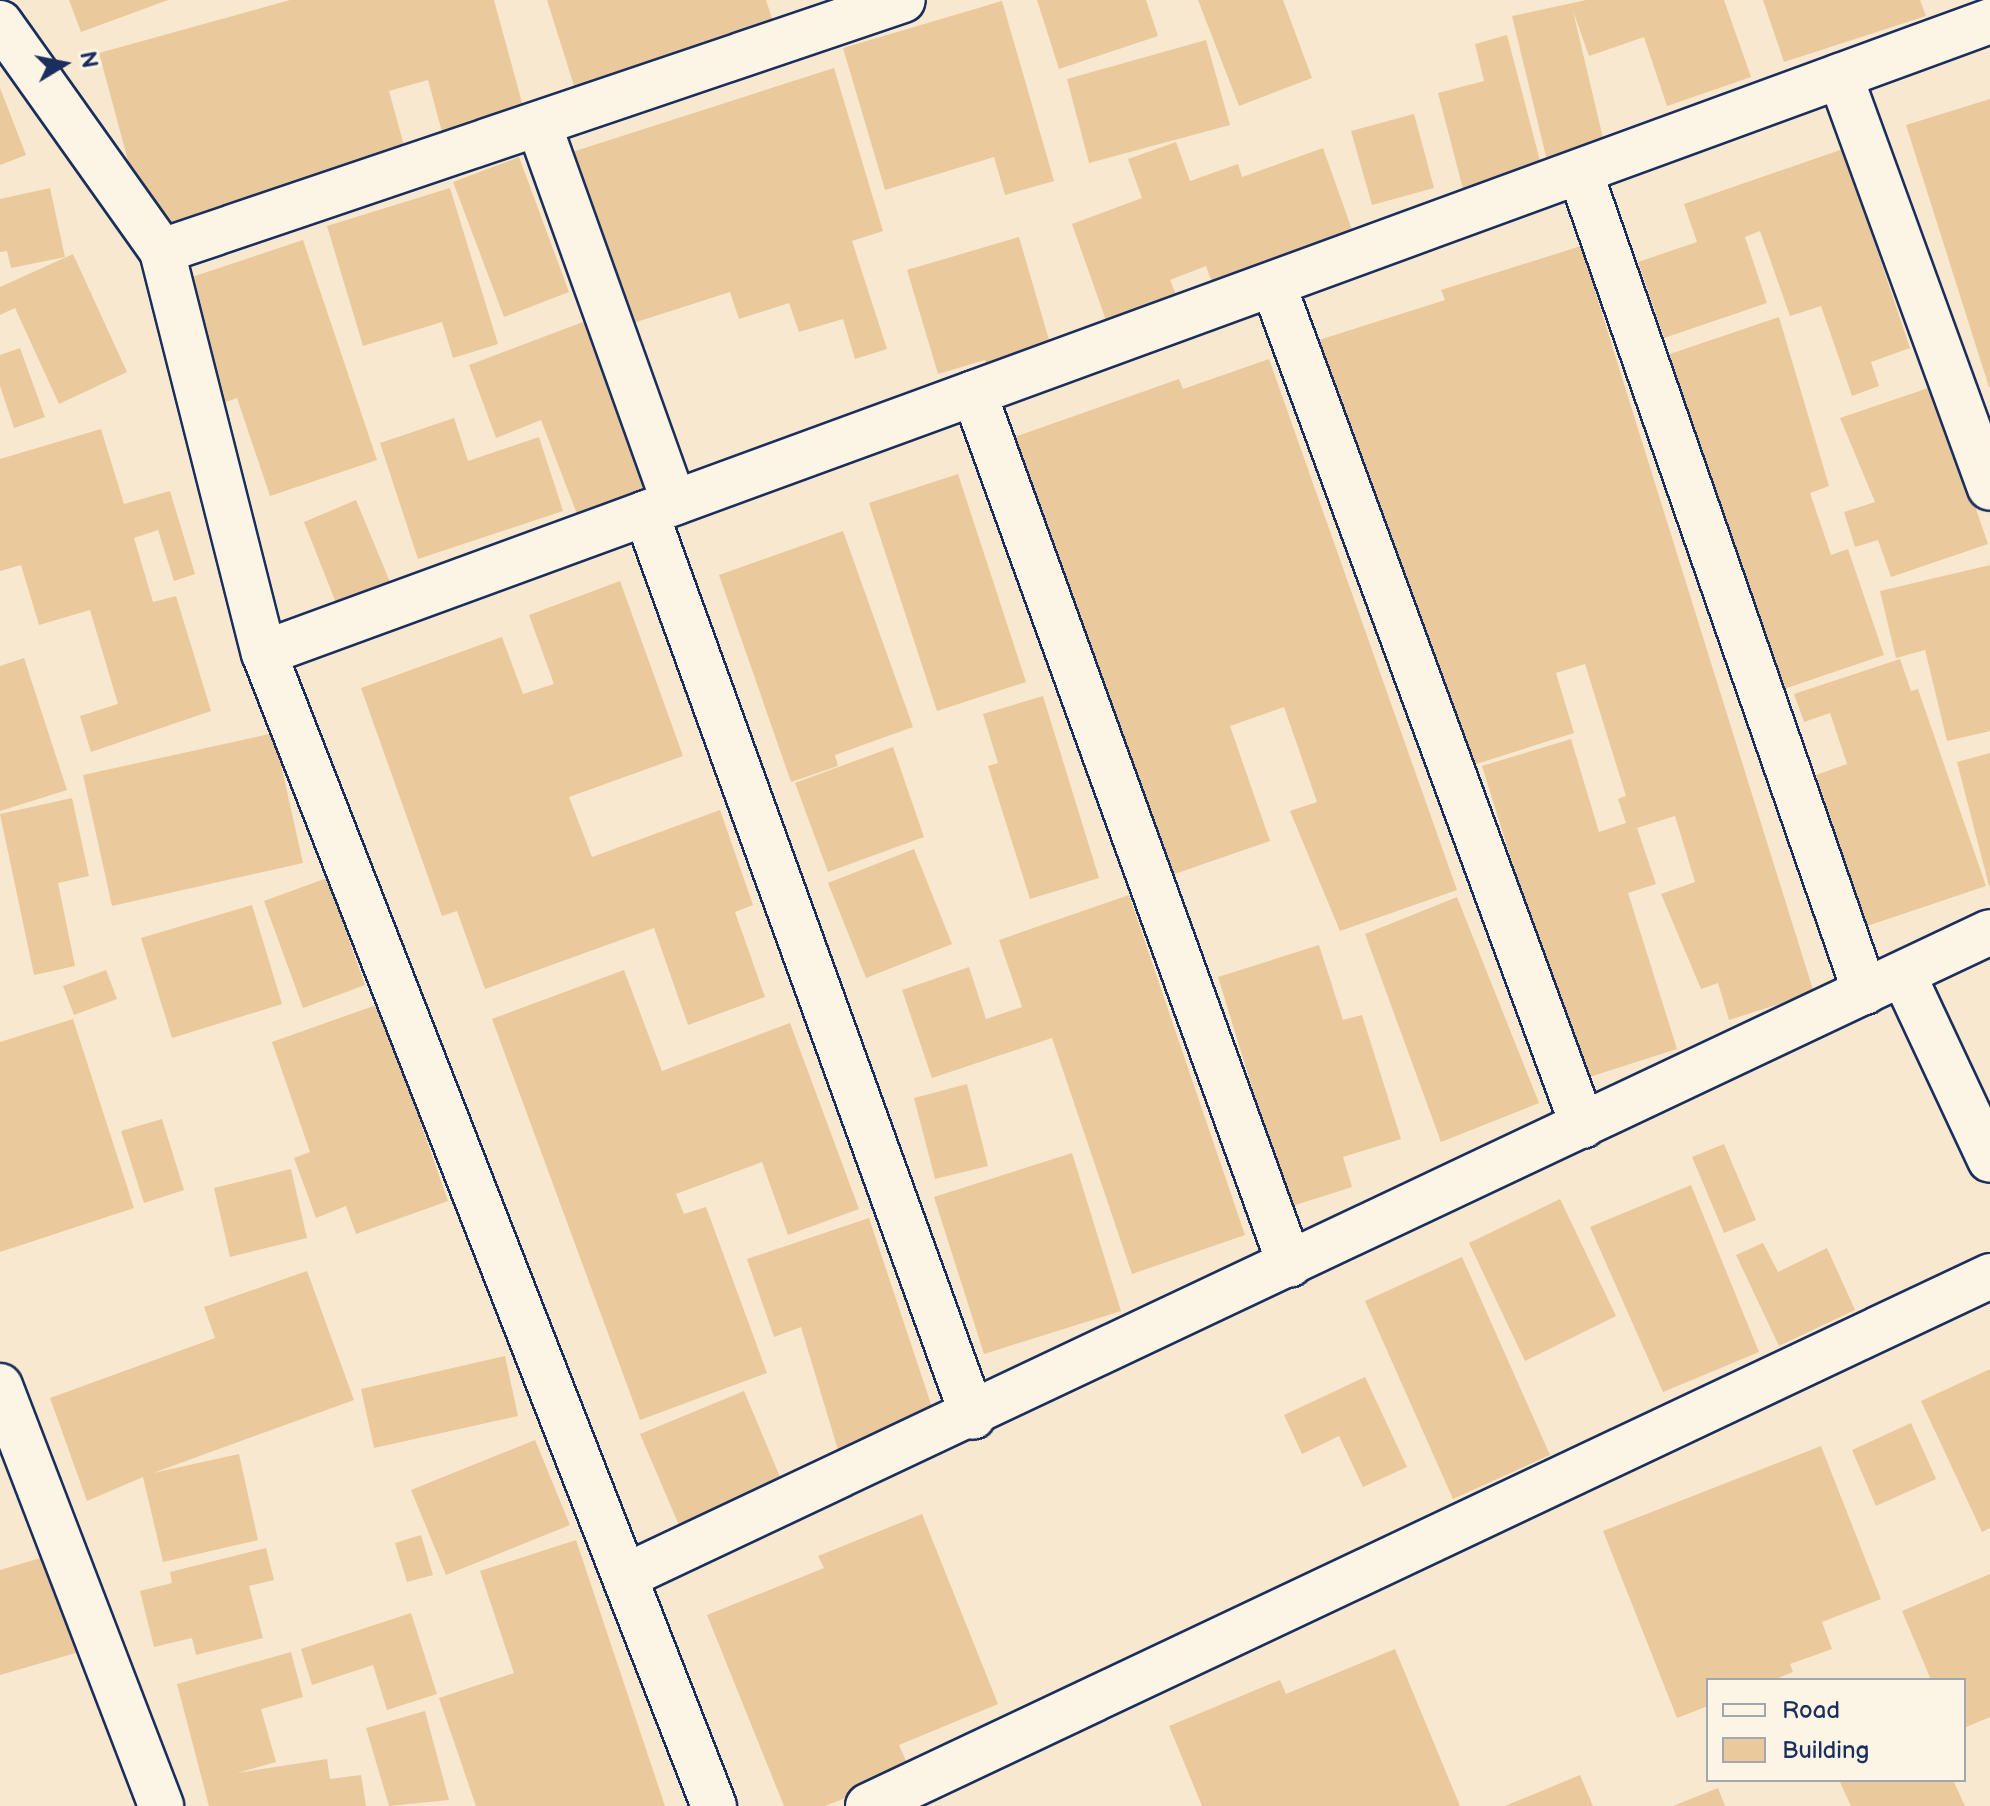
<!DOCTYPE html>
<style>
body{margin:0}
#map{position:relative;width:1990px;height:1806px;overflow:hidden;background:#f7e8cf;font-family:"Balsamiq Sans",sans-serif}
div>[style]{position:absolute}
.building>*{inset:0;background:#eaca9c}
.roads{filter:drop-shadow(2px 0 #1b2f5e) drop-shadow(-2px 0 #1b2f5e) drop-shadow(0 2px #1b2f5e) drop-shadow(0 -2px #1b2f5e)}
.minor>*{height:44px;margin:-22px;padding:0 22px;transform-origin:22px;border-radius:22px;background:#fcf5e5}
.secondary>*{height:44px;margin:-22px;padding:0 22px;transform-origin:22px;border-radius:22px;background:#fcf5e5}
span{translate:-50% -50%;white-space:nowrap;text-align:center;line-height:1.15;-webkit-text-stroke:6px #fcf5e5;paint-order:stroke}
.legend{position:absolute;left:1706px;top:1678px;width:260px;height:104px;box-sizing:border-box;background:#fcf5e5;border:2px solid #a2a6af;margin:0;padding:10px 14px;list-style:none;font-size:24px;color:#1b2f5e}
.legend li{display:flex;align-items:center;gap:16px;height:40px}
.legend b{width:40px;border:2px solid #a2a6af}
.north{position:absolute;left:24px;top:24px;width:80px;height:80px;-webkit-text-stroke:6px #fcf5e5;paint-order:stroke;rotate:80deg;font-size:22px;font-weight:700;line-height:32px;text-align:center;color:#1b2f5e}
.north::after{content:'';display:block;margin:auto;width:28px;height:36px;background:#1b2f5e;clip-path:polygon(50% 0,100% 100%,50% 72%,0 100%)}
</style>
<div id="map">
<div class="building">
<i style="clip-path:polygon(69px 0,168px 0,81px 32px)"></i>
<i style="clip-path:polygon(290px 0,494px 0,524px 110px,442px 132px,428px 80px,389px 91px,413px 178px,152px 250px,99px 53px)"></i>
<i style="clip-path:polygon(547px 0,766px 0,777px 34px,575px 89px)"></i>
<i style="clip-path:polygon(1037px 0,1146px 0,1158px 36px,1059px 69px)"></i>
<i style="clip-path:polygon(1198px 0,1283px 0,1312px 78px,1239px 106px)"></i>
<i style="clip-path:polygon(1586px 0,1724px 0,1751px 77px,1667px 106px,1644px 37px,1589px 56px,1573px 11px,1607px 155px,1549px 169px,1512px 16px)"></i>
<i style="clip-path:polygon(1763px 0,1920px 0,1926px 16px,1784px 62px)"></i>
<i style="clip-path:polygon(1002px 1px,1054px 181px,1005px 195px,994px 157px,885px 190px,843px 48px)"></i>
<i style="clip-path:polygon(1507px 35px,1548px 191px,1469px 212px,1438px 93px,1484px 81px,1475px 44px)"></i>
<i style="clip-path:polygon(1206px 40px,1230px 125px,1089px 163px,1067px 79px)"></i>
<i style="clip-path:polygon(834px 68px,883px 231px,852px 241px,887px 349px,855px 359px,843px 319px,799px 332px,789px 303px,739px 319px,730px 292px,624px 326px,569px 153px)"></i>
<i style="clip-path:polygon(0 88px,26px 155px,0 165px)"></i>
<i style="clip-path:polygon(1990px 99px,1990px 387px,1989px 387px,1906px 125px)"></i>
<i style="clip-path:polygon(1414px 114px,1434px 188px,1372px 205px,1351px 131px)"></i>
<i style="clip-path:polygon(1176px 142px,1190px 181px,1238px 164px,1242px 177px,1323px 148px,1356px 241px,1215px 291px,1206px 266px,1170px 280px,1180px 304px,1109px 329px,1072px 224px,1142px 198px,1128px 159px)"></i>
<i style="clip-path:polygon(1843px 149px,1910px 348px,1871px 362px,1879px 386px,1852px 396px,1821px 306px,1790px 316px,1760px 231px,1745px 237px,1767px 303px,1664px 338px,1638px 262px,1697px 242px,1684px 204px)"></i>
<i style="clip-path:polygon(519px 157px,569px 292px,504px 317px,453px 182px)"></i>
<i style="clip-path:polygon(50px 188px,65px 257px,11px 268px,7px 251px,0 252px,0 199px)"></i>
<i style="clip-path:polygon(450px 188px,498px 344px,453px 358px,442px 322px,363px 346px,327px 226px)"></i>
<i style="clip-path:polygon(1019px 237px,1054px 357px,989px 376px,985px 360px,938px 374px,907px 270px)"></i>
<i style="clip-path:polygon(303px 240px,377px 460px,270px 496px,237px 398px,212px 407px,171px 284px)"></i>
<i style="clip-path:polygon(1581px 246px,1814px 993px,1729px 1020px,1718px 983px,1701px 989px,1661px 894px,1695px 882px,1675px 816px,1637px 828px,1656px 884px,1628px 893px,1677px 1049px,1580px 1080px,1482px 766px,1571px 739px,1599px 832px,1626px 823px,1618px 799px,1626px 796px,1585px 664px,1556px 673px,1574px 733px,1454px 771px,1319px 340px,1445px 300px,1441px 290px)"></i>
<i style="clip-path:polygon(73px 254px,127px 372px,59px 404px,15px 308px,0 315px,0 287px)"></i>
<i style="clip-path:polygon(1779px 317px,1829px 486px,1810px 493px,1831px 555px,1848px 549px,1884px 655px,1781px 690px,1667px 355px)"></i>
<i style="clip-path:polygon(591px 319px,653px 485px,577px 514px,541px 420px,496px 438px,469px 365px)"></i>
<i style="clip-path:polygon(20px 348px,45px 417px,14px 428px,0 386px,0 355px)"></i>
<i style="clip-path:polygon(1269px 359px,1457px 890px,1340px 931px,1290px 811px,1317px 802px,1284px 707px,1230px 726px,1270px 841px,1160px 879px,1006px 440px,1179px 379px,1183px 389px)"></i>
<i style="clip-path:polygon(1934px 386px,1988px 544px,1891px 577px,1878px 540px,1855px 547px,1844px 512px,1875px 502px,1840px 418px)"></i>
<i style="clip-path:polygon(454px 418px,468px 461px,539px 437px,563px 511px,418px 559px,380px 443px)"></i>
<i style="clip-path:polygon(101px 429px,124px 504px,170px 491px,195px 574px,174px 581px,158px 530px,134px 538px,153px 602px,176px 596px,211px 711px,91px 752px,80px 716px,118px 704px,90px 610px,39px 625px,21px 565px,0 571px,0 459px)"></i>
<i style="clip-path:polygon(958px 474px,1026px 682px,937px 711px,869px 503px)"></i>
<i style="clip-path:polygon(356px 500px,390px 582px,336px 603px,304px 522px)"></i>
<i style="clip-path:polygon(843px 531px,913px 727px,835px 755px,838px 766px,791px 782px,719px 575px)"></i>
<i style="clip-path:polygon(1990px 565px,1990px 731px,1947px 741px,1925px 650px,1896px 658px,1880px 591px)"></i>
<i style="clip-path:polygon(620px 581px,683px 756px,569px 797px,592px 857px,720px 810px,753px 905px,735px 912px,765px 997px,688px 1025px,654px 928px,485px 989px,457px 911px,442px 916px,361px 688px,502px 637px,523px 694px,554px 684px,529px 615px)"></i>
<i style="clip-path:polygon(24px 658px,67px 790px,0 811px,0 666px)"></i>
<i style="clip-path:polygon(1900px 659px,1911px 691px,1918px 689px,1986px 886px,1867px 926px,1816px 775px,1847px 764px,1830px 713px,1804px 722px,1794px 694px)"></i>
<i style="clip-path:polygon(1043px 696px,1099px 878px,1030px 899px,988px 766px,998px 763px,983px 714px)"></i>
<i style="clip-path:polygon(274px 733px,303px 863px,112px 906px,83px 775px)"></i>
<i style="clip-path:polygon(893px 747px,924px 837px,828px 872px,795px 783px)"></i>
<i style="clip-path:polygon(1990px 753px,1990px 886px,1989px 886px,1957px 762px)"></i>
<i style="clip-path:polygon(72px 798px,89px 876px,58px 883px,75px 966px,34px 975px,0 814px)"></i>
<i style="clip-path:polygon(914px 849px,952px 944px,866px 978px,828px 883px)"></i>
<i style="clip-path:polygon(327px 878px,365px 985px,303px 1008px,264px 901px)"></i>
<i style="clip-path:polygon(1129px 895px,1245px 1235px,1132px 1274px,1052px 1038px,932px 1078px,902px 990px,969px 967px,986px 1019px,1022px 1007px,999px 940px)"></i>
<i style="clip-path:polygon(1457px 897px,1539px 1103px,1441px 1142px,1365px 934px)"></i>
<i style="clip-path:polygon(252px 905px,282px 1004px,172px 1038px,141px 938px)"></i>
<i style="clip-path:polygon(1319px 945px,1343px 1020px,1362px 1015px,1401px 1139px,1343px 1157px,1352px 1187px,1289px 1207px,1218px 977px)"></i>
<i style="clip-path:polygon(106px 970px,117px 999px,74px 1015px,63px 986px)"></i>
<i style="clip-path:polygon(624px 970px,662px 1071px,790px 1023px,859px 1209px,788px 1235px,762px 1162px,676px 1194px,684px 1214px,706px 1207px,767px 1373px,640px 1420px,492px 1019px)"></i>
<i style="clip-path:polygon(379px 1004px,448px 1201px,356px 1234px,346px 1206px,316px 1218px,294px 1158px,310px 1152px,272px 1042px)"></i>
<i style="clip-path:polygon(73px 1019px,134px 1208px,0 1252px,0 1042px)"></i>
<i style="clip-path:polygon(967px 1084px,988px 1166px,935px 1179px,914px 1098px)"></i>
<i style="clip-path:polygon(162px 1119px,184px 1190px,144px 1203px,121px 1131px)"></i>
<i style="clip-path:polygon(1724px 1144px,1756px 1220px,1724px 1233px,1692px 1157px)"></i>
<i style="clip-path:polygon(1072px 1153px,1121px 1311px,984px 1354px,934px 1197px)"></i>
<i style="clip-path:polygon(291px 1169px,307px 1238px,230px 1257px,214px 1188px)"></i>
<i style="clip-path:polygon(1691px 1185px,1759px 1352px,1663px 1392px,1590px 1227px)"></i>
<i style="clip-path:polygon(1560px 1199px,1616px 1316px,1525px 1361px,1469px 1243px)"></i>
<i style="clip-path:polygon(869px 1218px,942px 1437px,844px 1470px,801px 1327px,774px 1337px,747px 1259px)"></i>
<i style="clip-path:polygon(1763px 1243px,1778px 1272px,1827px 1248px,1855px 1310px,1779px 1346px,1736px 1255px)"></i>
<i style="clip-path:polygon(1462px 1257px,1550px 1455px,1453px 1499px,1365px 1301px)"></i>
<i style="clip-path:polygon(307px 1271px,354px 1400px,153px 1473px,239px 1454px,258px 1540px,163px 1562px,143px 1477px,87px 1501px,50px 1398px,215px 1338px,204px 1307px)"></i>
<i style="clip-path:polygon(505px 1356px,518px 1416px,374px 1448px,361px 1389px)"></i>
<i style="clip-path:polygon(1990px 1369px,1990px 1528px,1982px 1532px,1921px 1401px)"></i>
<i style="clip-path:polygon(1365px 1377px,1407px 1467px,1363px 1487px,1339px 1436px,1302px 1454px,1284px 1415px)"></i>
<i style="clip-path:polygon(744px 1391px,793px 1508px,690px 1551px,640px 1434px)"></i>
<i style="clip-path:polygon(1911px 1423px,1936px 1479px,1876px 1506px,1852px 1450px)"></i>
<i style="clip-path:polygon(535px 1440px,570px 1525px,446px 1575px,411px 1490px)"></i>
<i style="clip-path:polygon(1821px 1446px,1881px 1599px,1822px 1622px,1832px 1649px,1790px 1664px,1793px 1672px,1774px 1680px,1708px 1680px,1708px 1706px,1677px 1718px,1603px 1531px)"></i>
<i style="clip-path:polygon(922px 1514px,998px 1704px,899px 1745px,911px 1772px,825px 1806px,784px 1806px,707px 1615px,824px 1568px,818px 1556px)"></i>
<i style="clip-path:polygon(421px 1535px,433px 1575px,407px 1582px,395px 1543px)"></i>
<i style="clip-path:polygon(576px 1540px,665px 1806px,476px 1806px,439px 1698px,514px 1673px,480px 1571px)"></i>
<i style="clip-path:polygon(266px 1548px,274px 1580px,249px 1586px,263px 1638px,196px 1655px,192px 1638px,154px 1647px,140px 1591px,172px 1583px,170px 1572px)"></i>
<i style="clip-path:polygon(51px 1555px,79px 1652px,0 1675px,0 1570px)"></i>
<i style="clip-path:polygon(1990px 1574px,1990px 1717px,1964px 1728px,1964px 1680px,1931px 1680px,1902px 1611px)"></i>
<i style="clip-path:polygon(411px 1613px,437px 1694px,387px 1710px,373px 1665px,312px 1685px,301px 1649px)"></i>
<i style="clip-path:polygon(1395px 1649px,1460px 1806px,1202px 1806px,1169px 1726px,1280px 1680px,1286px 1694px)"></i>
<i style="clip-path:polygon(291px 1652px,303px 1697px,261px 1709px,276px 1762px,237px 1773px,327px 1759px,330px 1779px,361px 1775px,366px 1806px,209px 1806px,177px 1684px)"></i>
<i style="clip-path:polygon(425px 1711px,449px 1800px,389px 1806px,366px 1728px)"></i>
<i style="clip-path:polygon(1580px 1775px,1593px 1806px,1505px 1806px)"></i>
<i style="clip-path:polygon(1839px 1780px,1953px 1780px,1965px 1806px,1851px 1806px)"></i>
<i style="clip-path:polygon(1718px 1788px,1725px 1806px,1673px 1806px)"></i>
</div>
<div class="roads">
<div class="minor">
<i style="left:1840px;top:76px;width:438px;rotate:70deg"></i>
<i style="left:540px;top:128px;width:398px;rotate:70.3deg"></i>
<i style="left:1580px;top:172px;width:868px;rotate:70.83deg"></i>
<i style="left:162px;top:251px;width:782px;rotate:-18.71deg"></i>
<i style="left:1273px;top:284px;width:897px;rotate:69.79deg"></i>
<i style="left:974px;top:393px;width:927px;rotate:70.08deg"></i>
<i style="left:646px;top:513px;width:961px;rotate:70.11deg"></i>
<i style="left:264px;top:653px;width:1838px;rotate:-20.11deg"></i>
<i style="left:1903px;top:974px;width:205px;rotate:64.9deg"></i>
<i style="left:0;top:1386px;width:450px;rotate:69deg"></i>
<i style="left:626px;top:1576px;width:1508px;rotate:-25.27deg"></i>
<i style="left:868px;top:1806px;width:1241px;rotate:-25.28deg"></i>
</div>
<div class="secondary">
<i style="left:0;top:23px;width:280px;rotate:54.6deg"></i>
<i style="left:162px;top:251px;width:415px;rotate:75.8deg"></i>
<i style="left:264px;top:653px;width:1238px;rotate:68.68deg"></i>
</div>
</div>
<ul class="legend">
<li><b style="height:10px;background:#fcf5e5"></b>Road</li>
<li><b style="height:22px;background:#eaca9c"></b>Building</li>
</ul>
<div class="north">N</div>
</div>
